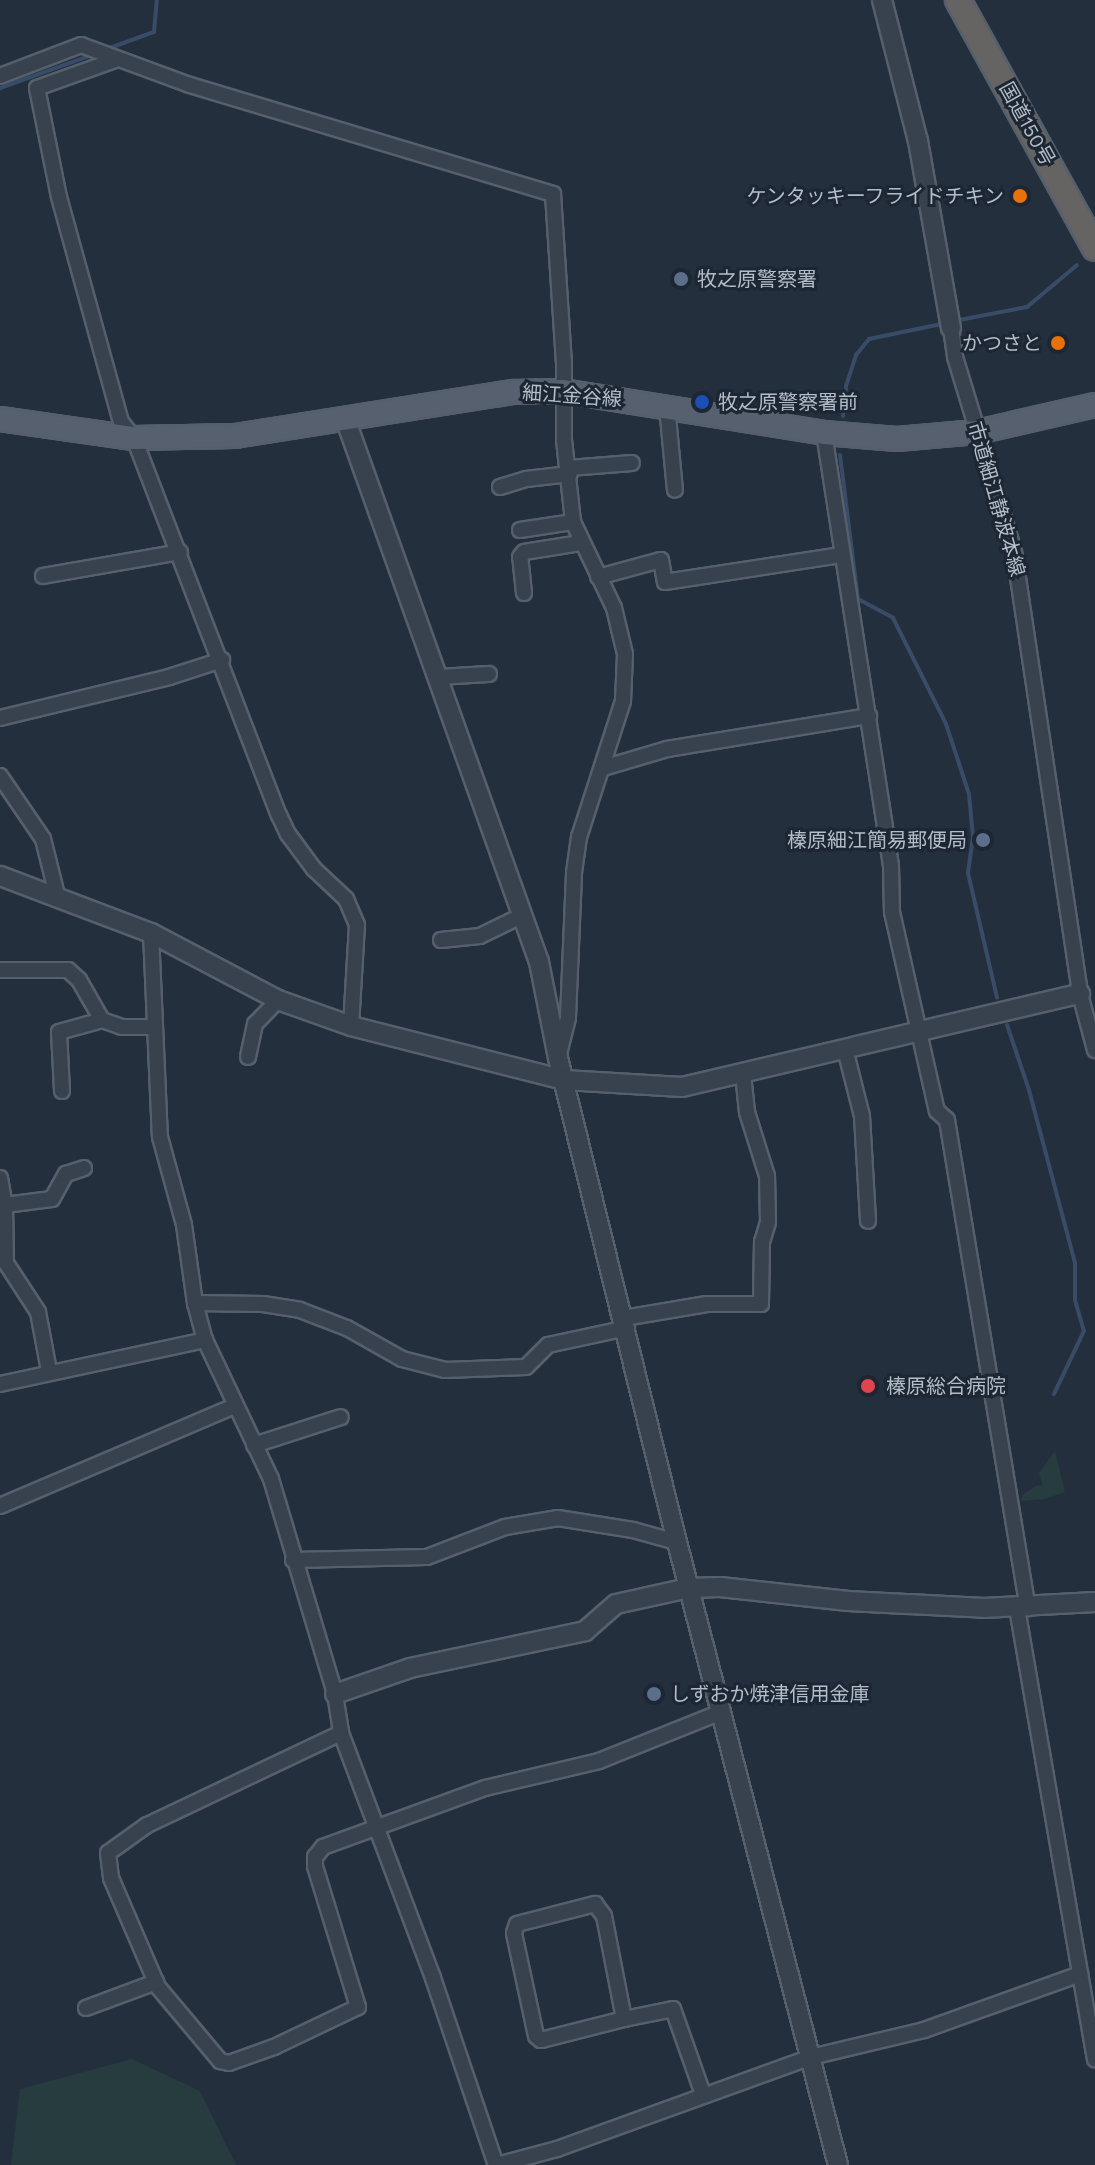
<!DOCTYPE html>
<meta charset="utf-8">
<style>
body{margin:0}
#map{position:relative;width:1095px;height:2165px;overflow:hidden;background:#242f3e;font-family:"Work Sans","Noto Sans JP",sans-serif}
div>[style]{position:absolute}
.green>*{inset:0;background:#263c3f}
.stream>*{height:4px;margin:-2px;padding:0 2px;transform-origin:2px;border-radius:2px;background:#394c67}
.roads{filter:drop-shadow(2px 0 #565f6c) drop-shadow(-2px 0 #565f6c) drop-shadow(0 2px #565f6c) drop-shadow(0 -2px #565f6c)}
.minor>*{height:14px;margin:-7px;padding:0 7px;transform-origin:7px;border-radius:7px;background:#38414e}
.tertiary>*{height:18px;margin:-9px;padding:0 9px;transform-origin:9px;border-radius:9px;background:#38414e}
.primary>*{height:22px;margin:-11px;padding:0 11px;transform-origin:11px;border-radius:11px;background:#56606e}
.trunk>*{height:24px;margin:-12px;padding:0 12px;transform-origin:12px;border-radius:12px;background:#656462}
.dots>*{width:22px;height:22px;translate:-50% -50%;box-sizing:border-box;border:4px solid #1d2633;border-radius:50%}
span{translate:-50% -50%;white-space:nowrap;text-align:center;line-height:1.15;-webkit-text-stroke:6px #1d2633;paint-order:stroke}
.street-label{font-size:20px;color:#b4bcc9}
.poi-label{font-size:20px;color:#b4bcc9}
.right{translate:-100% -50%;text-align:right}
.left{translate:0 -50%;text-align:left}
</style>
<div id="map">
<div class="green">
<i style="clip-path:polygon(1055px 1451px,1065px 1492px,1045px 1499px,1021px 1501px,1022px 1495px,1038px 1485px,1043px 1486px,1039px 1473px)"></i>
<i style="clip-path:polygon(132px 2059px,200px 2091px,236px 2165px,11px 2165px,20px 2089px)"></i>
</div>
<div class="stream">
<i style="left:107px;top:49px;width:50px;rotate:-19.9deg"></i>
<i style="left:154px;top:32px;width:32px;rotate:-85deg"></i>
<i style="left:0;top:88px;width:98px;rotate:-19.7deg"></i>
<i style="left:954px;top:321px;width:74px;rotate:-10.9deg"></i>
<i style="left:1027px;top:307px;width:65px;rotate:-40deg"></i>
<i style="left:843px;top:416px;width:30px;rotate:-84deg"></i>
<i style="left:846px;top:386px;width:33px;rotate:-72deg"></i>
<i style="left:856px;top:355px;width:21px;rotate:-51deg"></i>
<i style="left:869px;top:339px;width:79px;rotate:-11.7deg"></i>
<i style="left:840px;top:455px;width:145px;rotate:82.9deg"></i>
<i style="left:858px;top:599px;width:40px;rotate:28deg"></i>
<i style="left:893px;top:618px;width:119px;rotate:63.4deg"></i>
<i style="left:946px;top:724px;width:74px;rotate:71.8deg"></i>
<i style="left:969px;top:794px;width:43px;rotate:84.7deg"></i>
<i style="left:973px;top:837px;width:36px;rotate:98deg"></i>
<i style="left:968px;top:873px;width:128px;rotate:76.9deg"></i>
<i style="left:1007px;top:1025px;width:69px;rotate:71.3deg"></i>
<i style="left:1029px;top:1090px;width:179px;rotate:75.1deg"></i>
<i style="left:1075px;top:1263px;width:37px;rotate:90deg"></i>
<i style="left:1075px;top:1300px;width:32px;rotate:74deg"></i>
<i style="left:1084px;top:1331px;width:70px;rotate:115.5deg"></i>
</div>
<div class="roads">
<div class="minor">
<i style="left:118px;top:59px;width:86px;rotate:160.3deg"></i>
<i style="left:37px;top:88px;width:111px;rotate:78.6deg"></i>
<i style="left:59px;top:197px;width:233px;rotate:74.6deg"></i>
<i style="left:121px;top:422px;width:21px;rotate:51deg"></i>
<i style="left:134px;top:438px;width:404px;rotate:69deg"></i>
<i style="left:279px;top:815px;width:21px;rotate:65deg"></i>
<i style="left:288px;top:834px;width:44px;rotate:53.4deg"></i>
<i style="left:314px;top:869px;width:44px;rotate:43.2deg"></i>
<i style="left:346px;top:899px;width:28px;rotate:67deg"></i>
<i style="left:357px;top:925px;width:101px;rotate:93.4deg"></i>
<i style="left:0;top:76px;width:87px;rotate:-20.9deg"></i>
<i style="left:81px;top:45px;width:116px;rotate:20.2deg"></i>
<i style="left:190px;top:85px;width:379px;rotate:16.7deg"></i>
<i style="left:553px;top:194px;width:168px;rotate:86.3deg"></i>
<i style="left:564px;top:362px;width:78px;rotate:90deg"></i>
<i style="left:564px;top:440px;width:82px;rotate:83.7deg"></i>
<i style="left:573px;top:522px;width:95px;rotate:64.5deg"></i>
<i style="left:614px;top:608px;width:47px;rotate:76.6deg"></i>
<i style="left:625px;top:654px;width:47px;rotate:92.4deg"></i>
<i style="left:623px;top:701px;width:143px;rotate:107.9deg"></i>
<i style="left:579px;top:837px;width:37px;rotate:98deg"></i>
<i style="left:574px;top:874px;width:144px;rotate:92.4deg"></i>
<i style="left:568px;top:1018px;width:37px;rotate:104deg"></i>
<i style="left:951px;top:328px;width:29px;rotate:82deg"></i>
<i style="left:955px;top:357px;width:203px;rotate:73.1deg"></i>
<i style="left:1014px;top:551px;width:448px;rotate:81.5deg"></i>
<i style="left:1080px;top:994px;width:58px;rotate:75deg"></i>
<i style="left:667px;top:406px;width:84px;rotate:84.6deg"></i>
<i style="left:824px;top:433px;width:438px;rotate:81.2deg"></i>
<i style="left:891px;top:866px;width:46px;rotate:88.8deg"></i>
<i style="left:892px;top:912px;width:204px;rotate:77.3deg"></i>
<i style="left:937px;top:1111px;width:13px;rotate:42deg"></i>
<i style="left:947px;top:1120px;width:495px;rotate:80.6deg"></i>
<i style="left:569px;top:468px;width:63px;rotate:-4.5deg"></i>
<i style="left:500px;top:487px;width:27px;rotate:-17deg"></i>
<i style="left:526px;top:479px;width:44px;rotate:-6.5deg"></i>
<i style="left:520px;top:530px;width:54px;rotate:-8.6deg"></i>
<i style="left:43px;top:576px;width:139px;rotate:-9.9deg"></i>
<i style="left:598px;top:577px;width:65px;rotate:-15.1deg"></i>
<i style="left:661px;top:560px;width:22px;rotate:80deg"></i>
<i style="left:665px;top:582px;width:179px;rotate:-8.7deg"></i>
<i style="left:524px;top:593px;width:36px;rotate:-96deg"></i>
<i style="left:520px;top:557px;width:6px;rotate:-51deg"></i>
<i style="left:524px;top:552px;width:57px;rotate:-9.1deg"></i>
<i style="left:438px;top:677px;width:51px;rotate:-3.4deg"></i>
<i style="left:0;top:718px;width:174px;rotate:-13.6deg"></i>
<i style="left:169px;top:677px;width:56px;rotate:-17.8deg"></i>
<i style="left:603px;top:768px;width:67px;rotate:-16.5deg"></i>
<i style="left:667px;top:749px;width:205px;rotate:-9.3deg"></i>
<i style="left:0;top:776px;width:76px;rotate:55.7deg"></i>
<i style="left:43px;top:839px;width:62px;rotate:76deg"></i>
<i style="left:151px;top:933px;width:204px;rotate:87.5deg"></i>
<i style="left:160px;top:1137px;width:91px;rotate:74.7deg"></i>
<i style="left:184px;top:1225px;width:79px;rotate:82deg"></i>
<i style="left:195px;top:1303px;width:38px;rotate:75deg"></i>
<i style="left:205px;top:1340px;width:154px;rotate:64.6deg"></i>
<i style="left:271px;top:1479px;width:224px;rotate:73.4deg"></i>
<i style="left:335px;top:1694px;width:39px;rotate:81deg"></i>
<i style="left:341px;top:1733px;width:262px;rotate:69.4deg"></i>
<i style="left:433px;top:1978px;width:197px;rotate:71.4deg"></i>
<i style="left:441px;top:940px;width:39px;rotate:-6deg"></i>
<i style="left:480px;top:936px;width:48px;rotate:-26deg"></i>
<i style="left:0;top:970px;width:68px"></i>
<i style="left:68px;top:970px;width:15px;rotate:42deg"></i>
<i style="left:79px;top:980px;width:46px;rotate:60.1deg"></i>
<i style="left:102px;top:1020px;width:21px;rotate:19deg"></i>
<i style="left:122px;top:1027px;width:31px"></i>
<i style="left:845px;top:1049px;width:69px;rotate:75.8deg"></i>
<i style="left:862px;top:1116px;width:105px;rotate:86.7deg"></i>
<i style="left:248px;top:1057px;width:34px;rotate:-78deg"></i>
<i style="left:255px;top:1024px;width:33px;rotate:-46deg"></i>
<i style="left:62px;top:1091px;width:59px;rotate:-92.9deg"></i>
<i style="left:59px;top:1032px;width:45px;rotate:-15.6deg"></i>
<i style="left:0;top:1178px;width:27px;rotate:80deg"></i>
<i style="left:5px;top:1205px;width:58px;rotate:89deg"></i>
<i style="left:6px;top:1263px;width:59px;rotate:56.9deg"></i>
<i style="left:38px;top:1312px;width:60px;rotate:79.4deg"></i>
<i style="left:5px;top:1205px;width:47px;rotate:-7.3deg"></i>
<i style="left:52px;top:1199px;width:29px;rotate:-61deg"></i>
<i style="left:66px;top:1174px;width:19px;rotate:-18deg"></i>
<i style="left:195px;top:1303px;width:68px;rotate:0.8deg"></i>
<i style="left:263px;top:1304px;width:37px;rotate:9deg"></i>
<i style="left:300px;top:1310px;width:50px;rotate:21deg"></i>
<i style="left:347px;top:1328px;width:63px;rotate:29.4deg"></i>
<i style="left:402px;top:1359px;width:44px;rotate:14.3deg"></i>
<i style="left:445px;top:1370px;width:81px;rotate:-2.1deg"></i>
<i style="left:526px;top:1367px;width:31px;rotate:-45deg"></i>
<i style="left:548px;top:1345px;width:81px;rotate:-12.1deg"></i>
<i style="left:624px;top:1318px;width:84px;rotate:-9.6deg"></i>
<i style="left:707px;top:1304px;width:54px"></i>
<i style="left:761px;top:1304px;width:62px;rotate:-89.1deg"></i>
<i style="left:762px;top:1242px;width:21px;rotate:-73deg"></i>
<i style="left:768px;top:1222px;width:46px;rotate:-91.2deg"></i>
<i style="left:767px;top:1176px;width:67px;rotate:-107.4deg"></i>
<i style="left:747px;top:1112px;width:39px;rotate:-96deg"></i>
<i style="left:0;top:1384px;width:210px;rotate:-12.1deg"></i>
<i style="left:254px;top:1445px;width:91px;rotate:-17.8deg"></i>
<i style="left:0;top:1506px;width:254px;rotate:-23.1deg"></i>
<i style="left:293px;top:1560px;width:134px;rotate:-1.3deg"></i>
<i style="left:427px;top:1557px;width:84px;rotate:-21deg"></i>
<i style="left:505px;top:1527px;width:54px;rotate:-9.6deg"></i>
<i style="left:558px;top:1518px;width:76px;rotate:9.1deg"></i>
<i style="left:633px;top:1530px;width:46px;rotate:15.3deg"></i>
<i style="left:1017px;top:1608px;width:458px;rotate:80.2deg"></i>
<i style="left:341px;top:1733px;width:215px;rotate:154.6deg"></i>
<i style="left:147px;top:1825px;width:48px;rotate:144.3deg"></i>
<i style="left:108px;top:1853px;width:25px;rotate:83deg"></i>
<i style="left:111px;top:1878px;width:119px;rotate:66.7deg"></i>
<i style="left:158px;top:1987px;width:97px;rotate:50deg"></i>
<i style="left:220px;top:2061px;width:9px;rotate:13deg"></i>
<i style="left:229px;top:2063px;width:48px;rotate:-19.6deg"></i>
<i style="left:274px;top:2047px;width:93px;rotate:-25.5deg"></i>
<i style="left:358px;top:2007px;width:147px;rotate:-107deg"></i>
<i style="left:315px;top:1866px;width:9px;rotate:-90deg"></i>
<i style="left:315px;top:1857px;width:13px;rotate:-51deg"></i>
<i style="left:323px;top:1847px;width:172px;rotate:-20deg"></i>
<i style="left:485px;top:1788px;width:117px;rotate:-13.3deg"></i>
<i style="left:599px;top:1761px;width:131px;rotate:-21.9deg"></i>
<i style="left:86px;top:2008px;width:75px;rotate:-20.4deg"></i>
<i style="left:624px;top:2019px;width:86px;rotate:165.8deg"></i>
<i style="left:541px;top:2040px;width:6px;rotate:-141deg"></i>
<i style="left:536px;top:2036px;width:105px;rotate:-102.1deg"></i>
<i style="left:514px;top:1933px;width:9px;rotate:-72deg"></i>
<i style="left:517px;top:1924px;width:81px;rotate:-14.4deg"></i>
<i style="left:595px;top:1904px;width:15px;rotate:53deg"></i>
<i style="left:604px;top:1916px;width:105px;rotate:79deg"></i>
<i style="left:624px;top:2019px;width:50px;rotate:-11.5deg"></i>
<i style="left:673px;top:2009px;width:90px;rotate:70.6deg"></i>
<i style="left:497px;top:2165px;width:62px;rotate:-14.9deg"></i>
<i style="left:557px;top:2149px;width:270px;rotate:-19.9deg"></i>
<i style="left:811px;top:2057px;width:116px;rotate:-13.4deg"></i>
<i style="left:924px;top:2030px;width:166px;rotate:-19.7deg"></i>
</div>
<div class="tertiary">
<i style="left:882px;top:0;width:146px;rotate:75.7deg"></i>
<i style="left:918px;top:141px;width:190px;rotate:80deg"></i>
<i style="left:346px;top:421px;width:574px;rotate:70.37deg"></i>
<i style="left:539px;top:962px;width:98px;rotate:78.8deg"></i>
<i style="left:558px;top:1058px;width:498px;rotate:76.2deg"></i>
<i style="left:677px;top:1542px;width:643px;rotate:75.51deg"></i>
<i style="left:0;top:876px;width:161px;rotate:20.7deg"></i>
<i style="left:151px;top:933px;width:144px;rotate:27.8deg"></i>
<i style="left:278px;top:1000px;width:77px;rotate:19.6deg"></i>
<i style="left:351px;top:1026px;width:220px;rotate:14.2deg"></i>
<i style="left:564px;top:1080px;width:118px;rotate:3.4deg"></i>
<i style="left:682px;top:1087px;width:409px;rotate:-13.2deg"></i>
<i style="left:335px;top:1694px;width:79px;rotate:-19.1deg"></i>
<i style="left:410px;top:1668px;width:179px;rotate:-11.9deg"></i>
<i style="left:585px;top:1631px;width:41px;rotate:-41.1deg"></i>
<i style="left:616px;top:1604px;width:75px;rotate:-12.4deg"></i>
<i style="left:689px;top:1588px;width:31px;rotate:-2deg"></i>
<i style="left:720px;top:1587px;width:129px;rotate:6.2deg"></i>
<i style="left:848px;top:1601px;width:136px;rotate:2.9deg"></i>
<i style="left:984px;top:1608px;width:111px;rotate:-3.1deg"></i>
</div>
<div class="primary">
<i style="left:0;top:419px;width:135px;rotate:8.1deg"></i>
<i style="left:134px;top:438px;width:101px;rotate:-1.1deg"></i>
<i style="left:235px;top:436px;width:282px;rotate:-9deg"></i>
<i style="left:514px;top:392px;width:49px;rotate:-1.2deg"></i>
<i style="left:563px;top:391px;width:264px;rotate:9.1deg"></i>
<i style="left:824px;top:433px;width:73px;rotate:4.7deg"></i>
<i style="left:897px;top:439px;width:80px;rotate:-5deg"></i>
<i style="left:977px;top:432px;width:121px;rotate:-12.9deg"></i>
</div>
<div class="trunk">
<i style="left:958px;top:0;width:283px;rotate:61.1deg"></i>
</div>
</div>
<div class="dots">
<i style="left:1020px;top:196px;background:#e8710a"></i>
<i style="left:681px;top:279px;background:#5c6f8a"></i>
<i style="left:1058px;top:343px;background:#e8710a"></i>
<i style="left:702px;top:402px;background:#1a4fb4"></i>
<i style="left:983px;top:840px;background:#5c6f8a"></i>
<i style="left:868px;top:1386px;background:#e0444e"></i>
<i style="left:654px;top:1694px;background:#5c6f8a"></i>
</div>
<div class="street-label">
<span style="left:1027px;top:124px;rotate:61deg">国道150号</span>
<span style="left:572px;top:396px;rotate:4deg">細江金谷線</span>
<span style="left:996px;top:499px;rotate:74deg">市道細江静波本線</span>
</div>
<div class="poi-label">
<span class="right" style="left:1004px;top:196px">ケンタッキーフライドチキン</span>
<span class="left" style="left:697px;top:279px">牧之原警察署</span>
<span class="right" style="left:1042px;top:343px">かつさと</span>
<span class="left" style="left:718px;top:402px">牧之原警察署前</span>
<span class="right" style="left:967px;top:840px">榛原細江簡易郵便局</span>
<span class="left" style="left:886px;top:1386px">榛原総合病院</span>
<span class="left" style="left:670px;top:1694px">しずおか焼津信用金庫</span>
</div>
</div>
